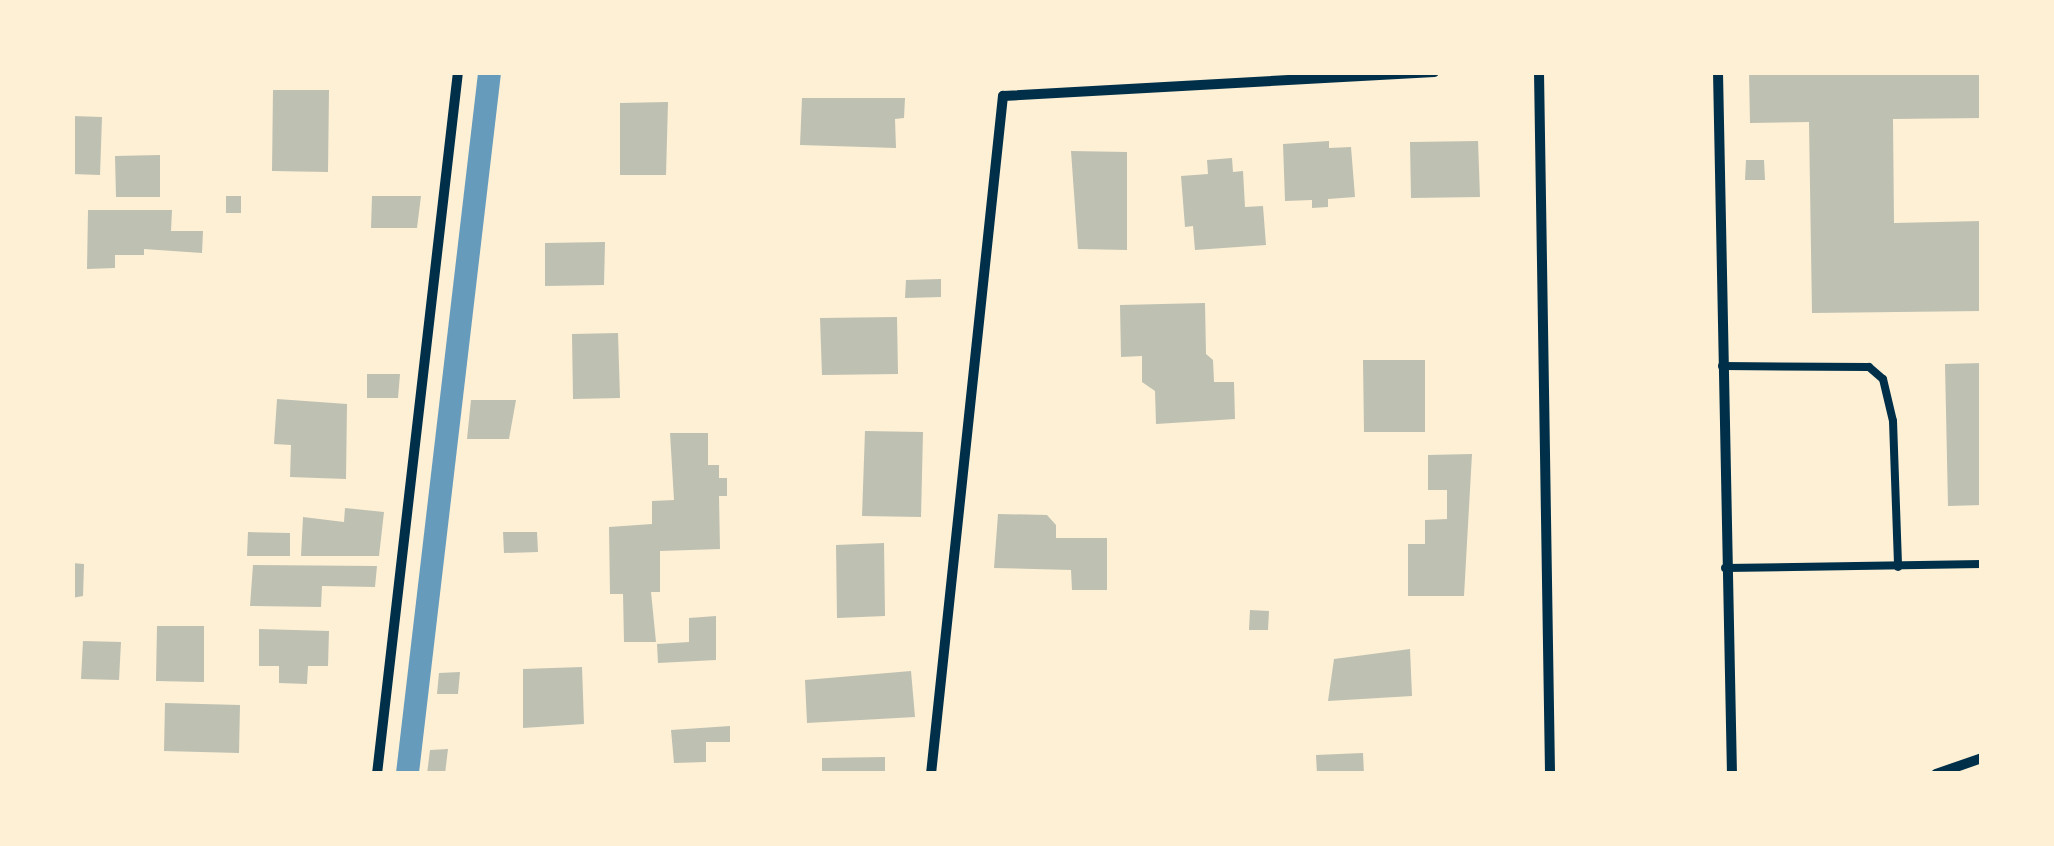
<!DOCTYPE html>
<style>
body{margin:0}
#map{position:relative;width:2054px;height:846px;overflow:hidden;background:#fdf0d5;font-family:Manrope,sans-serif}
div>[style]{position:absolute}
.water>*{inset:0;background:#669bbc}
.building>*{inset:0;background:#bec0b2}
.service>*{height:8px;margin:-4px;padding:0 4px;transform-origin:4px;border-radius:4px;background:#003049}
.minor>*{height:10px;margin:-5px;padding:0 5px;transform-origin:5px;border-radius:5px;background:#003049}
span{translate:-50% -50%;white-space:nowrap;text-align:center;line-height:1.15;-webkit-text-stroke:10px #fdf0d5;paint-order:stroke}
.frame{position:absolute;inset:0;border:75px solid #fdf0d5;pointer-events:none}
</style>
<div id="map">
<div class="water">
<i style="clip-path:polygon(478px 73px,501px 73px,419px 773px,396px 773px)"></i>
</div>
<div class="building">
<i style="clip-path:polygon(1749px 72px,1982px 72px,1982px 118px,1893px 119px,1894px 223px,1982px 221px,1982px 311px,1812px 313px,1809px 122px,1750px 123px)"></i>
<i style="clip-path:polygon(273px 90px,329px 90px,328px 172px,272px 171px)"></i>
<i style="clip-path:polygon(802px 98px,905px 98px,904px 118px,895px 119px,896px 148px,800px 145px)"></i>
<i style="clip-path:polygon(668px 102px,666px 175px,620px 175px,620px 103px)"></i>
<i style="clip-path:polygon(72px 116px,102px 117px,100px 175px,72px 174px)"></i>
<i style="clip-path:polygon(1329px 141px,1329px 148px,1351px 147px,1355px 197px,1328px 199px,1328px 207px,1312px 208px,1312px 200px,1285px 201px,1283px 144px)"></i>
<i style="clip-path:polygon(1478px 141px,1480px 197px,1411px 198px,1410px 142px)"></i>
<i style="clip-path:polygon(1071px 151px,1127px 152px,1127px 250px,1078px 249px)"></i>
<i style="clip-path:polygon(160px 155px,160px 197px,116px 197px,115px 156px)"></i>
<i style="clip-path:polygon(1232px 158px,1233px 172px,1243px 171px,1245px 207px,1263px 206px,1266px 245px,1195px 250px,1193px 226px,1185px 227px,1181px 176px,1208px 174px,1207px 160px)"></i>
<i style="clip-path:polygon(1746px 160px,1764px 160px,1765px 180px,1745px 180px)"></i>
<i style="clip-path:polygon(226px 196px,241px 196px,241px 213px,226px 213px)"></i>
<i style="clip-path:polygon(372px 196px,421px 196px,417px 228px,371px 228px)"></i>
<i style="clip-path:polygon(88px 210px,172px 210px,171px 231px,203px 231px,202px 253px,144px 249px,144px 255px,115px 255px,115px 268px,87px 269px)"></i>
<i style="clip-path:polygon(605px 242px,604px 285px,545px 286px,545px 243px)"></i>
<i style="clip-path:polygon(941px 279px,941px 297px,905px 298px,906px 280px)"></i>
<i style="clip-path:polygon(1205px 303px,1206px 354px,1213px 360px,1214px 382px,1234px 382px,1235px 419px,1156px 424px,1155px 391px,1142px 382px,1142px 356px,1121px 357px,1120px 305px)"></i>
<i style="clip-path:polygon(897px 317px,898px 374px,822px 375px,820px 318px)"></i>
<i style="clip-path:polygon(618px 333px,620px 398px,573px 399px,572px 334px)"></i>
<i style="clip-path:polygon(1363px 360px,1425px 360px,1425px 432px,1364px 432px)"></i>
<i style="clip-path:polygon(1982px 363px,1982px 505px,1948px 506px,1945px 364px)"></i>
<i style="clip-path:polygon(367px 374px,400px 374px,398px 398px,367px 398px)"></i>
<i style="clip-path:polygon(277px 399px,347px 404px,346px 479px,290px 477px,291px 445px,274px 444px)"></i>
<i style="clip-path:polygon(471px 400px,516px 400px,509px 439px,467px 439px)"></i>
<i style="clip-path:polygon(865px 431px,923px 432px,921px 517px,862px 516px)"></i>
<i style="clip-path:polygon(670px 433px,708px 433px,708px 465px,719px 465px,719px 478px,727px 478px,727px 496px,719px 496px,720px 549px,660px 551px,660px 592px,651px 592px,656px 642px,624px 642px,623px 594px,610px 594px,609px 527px,652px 524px,652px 501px,674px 500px)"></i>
<i style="clip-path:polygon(1472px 454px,1464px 596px,1408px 596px,1408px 544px,1425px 544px,1425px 520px,1447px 519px,1447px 490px,1428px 490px,1428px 455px)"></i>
<i style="clip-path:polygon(345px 508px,384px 512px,379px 556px,301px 556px,303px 517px,344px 522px)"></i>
<i style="clip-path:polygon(998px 514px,1047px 515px,1056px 525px,1056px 538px,1107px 538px,1107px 590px,1072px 590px,1071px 570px,994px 568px)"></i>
<i style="clip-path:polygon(248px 532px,290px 533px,290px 556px,247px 556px)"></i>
<i style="clip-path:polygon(503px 532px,537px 532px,538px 552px,504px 553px)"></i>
<i style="clip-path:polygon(884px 543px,885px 616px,837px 618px,836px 545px)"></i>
<i style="clip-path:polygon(72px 563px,84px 564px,83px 596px,72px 598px)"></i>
<i style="clip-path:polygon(253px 565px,377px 566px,375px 587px,322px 586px,321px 607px,250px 606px)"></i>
<i style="clip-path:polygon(1250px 610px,1269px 611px,1268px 630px,1249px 630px)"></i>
<i style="clip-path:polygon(716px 616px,716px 660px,658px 663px,657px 644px,689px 642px,689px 618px)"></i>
<i style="clip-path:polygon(157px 626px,204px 626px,204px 682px,156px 681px)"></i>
<i style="clip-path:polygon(259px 629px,329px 631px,328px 666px,308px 666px,307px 684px,279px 683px,279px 666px,259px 666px)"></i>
<i style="clip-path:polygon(83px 641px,121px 642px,119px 680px,81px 679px)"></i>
<i style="clip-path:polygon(1410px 649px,1412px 696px,1328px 701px,1334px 659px)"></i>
<i style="clip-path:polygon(582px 667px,584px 724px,523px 728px,523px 669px)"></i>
<i style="clip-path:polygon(911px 671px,915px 717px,807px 723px,805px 680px)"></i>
<i style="clip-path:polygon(460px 672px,458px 694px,437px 694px,439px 673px)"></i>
<i style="clip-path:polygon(165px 703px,240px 705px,239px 753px,164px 751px)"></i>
<i style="clip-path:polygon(730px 726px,730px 742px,706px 742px,706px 762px,674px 763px,671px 730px)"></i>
<i style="clip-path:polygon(448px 749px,445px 774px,427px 774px,430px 750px)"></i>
<i style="clip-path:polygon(1363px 753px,1364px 774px,1317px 774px,1316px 755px)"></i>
<i style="clip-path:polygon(885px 757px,885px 774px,822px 774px,822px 758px)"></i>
</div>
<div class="service">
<i style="left:1722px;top:366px;width:147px;rotate:0.4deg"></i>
<i style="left:1869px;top:367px;width:18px;rotate:41deg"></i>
<i style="left:1883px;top:379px;width:43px;rotate:76.6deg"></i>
<i style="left:1893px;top:421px;width:146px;rotate:88deg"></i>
<i style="left:1725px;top:568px;width:257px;rotate:-0.9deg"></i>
</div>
<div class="minor">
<i style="left:1539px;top:72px;width:702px;rotate:89.1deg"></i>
<i style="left:1718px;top:72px;width:702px;rotate:88.86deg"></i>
<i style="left:377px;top:774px;width:707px;rotate:-83.42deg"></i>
<i style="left:931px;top:774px;width:682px;rotate:-83.94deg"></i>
<i style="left:1003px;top:96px;width:432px;rotate:-3.2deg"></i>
<i style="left:1936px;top:774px;width:49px;rotate:-19.2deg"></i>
</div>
<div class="frame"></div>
</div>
